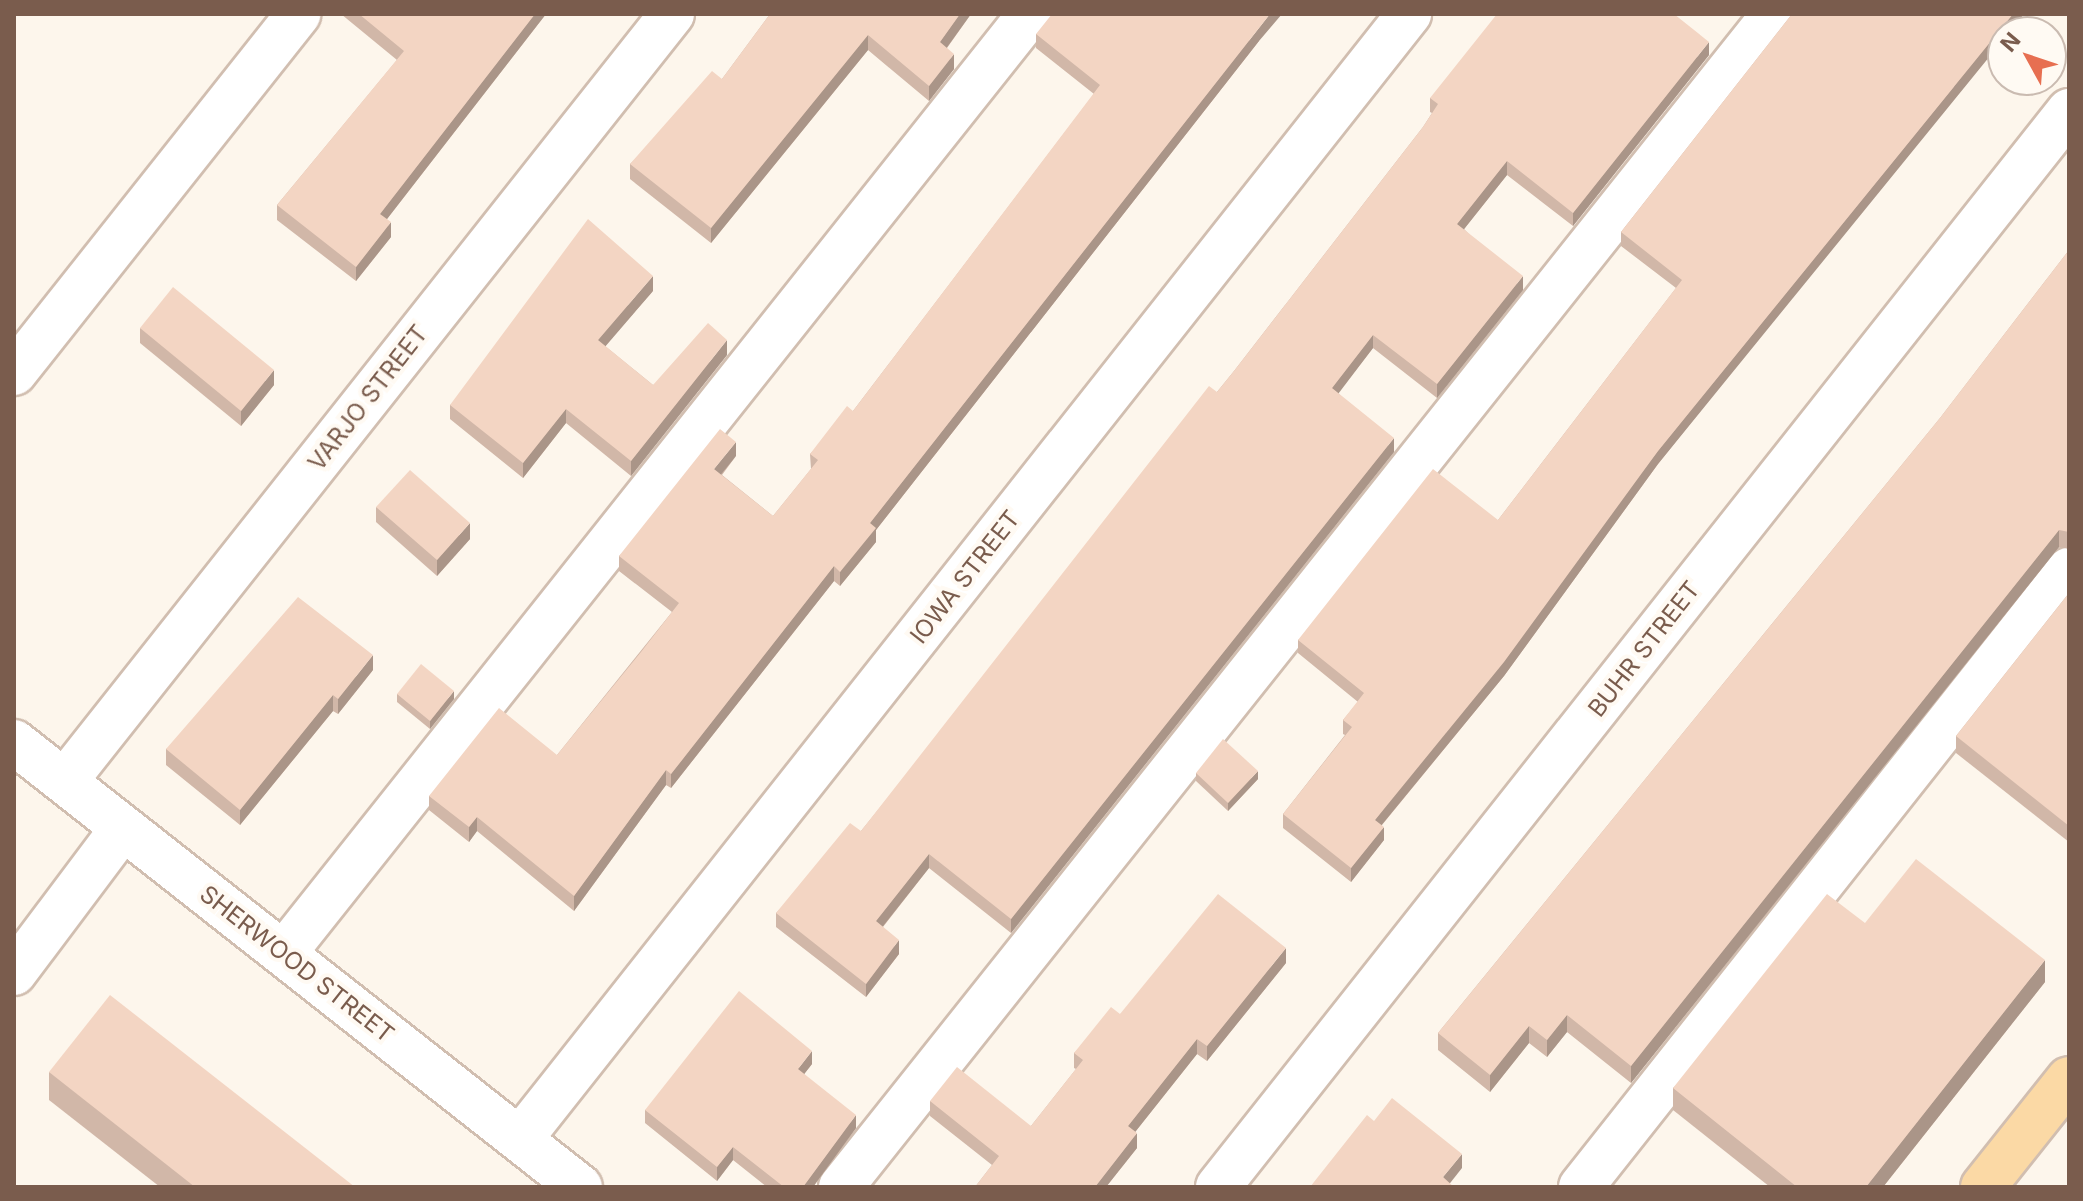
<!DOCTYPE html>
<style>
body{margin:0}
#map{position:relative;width:2083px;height:1201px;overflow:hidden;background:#fdf6ec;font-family:Inter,sans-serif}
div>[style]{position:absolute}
.roads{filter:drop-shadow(2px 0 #d1beb0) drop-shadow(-2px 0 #d1beb0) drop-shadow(0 2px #d1beb0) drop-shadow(0 -2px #d1beb0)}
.minor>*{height:44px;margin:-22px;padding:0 22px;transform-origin:22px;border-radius:22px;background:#fff}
.major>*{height:44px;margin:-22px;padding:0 22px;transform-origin:22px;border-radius:22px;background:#fbd9a5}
.wall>*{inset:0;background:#d1b7a8}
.shaded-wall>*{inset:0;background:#aa9588}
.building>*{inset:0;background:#f3d5c3}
span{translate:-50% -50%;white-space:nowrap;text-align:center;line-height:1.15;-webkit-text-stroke:8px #fffaf3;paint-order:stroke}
.street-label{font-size:24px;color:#7a5c4d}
.frame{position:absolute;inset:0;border:16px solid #7a5c4d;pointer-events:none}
.north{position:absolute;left:1987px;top:16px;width:80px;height:80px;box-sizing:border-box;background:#fffaf3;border:2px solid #cabbb1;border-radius:50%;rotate:310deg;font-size:22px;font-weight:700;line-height:32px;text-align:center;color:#7a5c4d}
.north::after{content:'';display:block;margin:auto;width:28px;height:36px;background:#e76f51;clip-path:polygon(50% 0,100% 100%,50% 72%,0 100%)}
</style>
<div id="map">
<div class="roads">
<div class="minor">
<i style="left:14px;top:373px;width:458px;rotate:-51.6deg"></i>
<i style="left:14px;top:742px;width:720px;rotate:38.18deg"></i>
<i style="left:65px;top:781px;width:978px;rotate:-51.64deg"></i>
<i style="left:284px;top:953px;width:1199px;rotate:-51.53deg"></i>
<i style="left:14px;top:973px;width:181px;rotate:-53.1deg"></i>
<i style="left:520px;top:1139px;width:1434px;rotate:-51.68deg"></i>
<i style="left:841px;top:1187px;width:1499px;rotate:-51.5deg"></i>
<i style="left:1218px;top:1187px;width:1372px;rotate:-51.66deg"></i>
<i style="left:1581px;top:1187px;width:787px;rotate:-51.66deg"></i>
</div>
<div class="major">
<i style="left:1983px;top:1187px;width:138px;rotate:-51.5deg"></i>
</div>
</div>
<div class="wall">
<i style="clip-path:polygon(341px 14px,546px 14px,387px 219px,391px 237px,356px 281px,277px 220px,277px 205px,397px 60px)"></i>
<i style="clip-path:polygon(770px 14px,971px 14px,947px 48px,954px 69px,929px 101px,868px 50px,711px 243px,630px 179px,630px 164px,722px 79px)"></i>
<i style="clip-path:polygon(1792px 14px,2024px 14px,2010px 32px,2003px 32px,1658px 464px,1504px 676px,1382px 825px,1384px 840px,1351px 882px,1283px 828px,1283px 814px,1345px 735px,1343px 734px,1343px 720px,1358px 702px,1298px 653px,1298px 640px,1498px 520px,1676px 288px,1621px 246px,1621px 232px)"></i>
<i style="clip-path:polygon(1036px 34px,1259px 41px,876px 530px,876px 542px,840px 586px,834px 581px,671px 788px,666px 785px,574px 911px,477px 831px,469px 842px,429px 810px,429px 796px,557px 755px,672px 612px,619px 571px,619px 556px,736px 456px,722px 475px,773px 516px,811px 469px,810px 454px,853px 411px,1094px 94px,1036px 48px)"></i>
<i style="clip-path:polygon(1709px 55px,1573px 226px,1507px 175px,1464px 229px,1523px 290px,1437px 398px,1373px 348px,1338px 393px,1394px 452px,1011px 933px,929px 868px,883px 927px,899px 954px,866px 997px,776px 927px,776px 913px,861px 831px,1234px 371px,1423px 127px,1432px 113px,1430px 112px,1430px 98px)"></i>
<i style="clip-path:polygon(2069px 250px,2069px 549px,2059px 547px,1631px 1083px,1567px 1032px,1547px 1057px,1529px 1043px,1490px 1092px,1438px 1050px,1438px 1033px,1940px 418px)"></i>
<i style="clip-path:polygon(653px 291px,605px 346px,653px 385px,727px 355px,631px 476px,566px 423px,523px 478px,450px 419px,450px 405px)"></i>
<i style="clip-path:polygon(140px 328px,274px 385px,241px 426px,140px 343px)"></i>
<i style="clip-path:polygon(376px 507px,470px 539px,437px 576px,376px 522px)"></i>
<i style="clip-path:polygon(2069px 593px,2069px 842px,1956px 753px,1956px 736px)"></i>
<i style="clip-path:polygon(373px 670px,338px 714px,333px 711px,240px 825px,166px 765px,166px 749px)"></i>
<i style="clip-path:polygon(397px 694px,454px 699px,430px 729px,397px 702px)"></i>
<i style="clip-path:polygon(1196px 773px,1258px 779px,1228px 811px,1196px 781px)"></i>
<i style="clip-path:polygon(1865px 923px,2045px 982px,1883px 1187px,1770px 1187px,1673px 1110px,1673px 1088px)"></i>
<i style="clip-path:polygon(1286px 963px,1207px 1061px,1197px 1054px,1135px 1132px,1137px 1148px,1106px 1187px,975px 1187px,992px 1165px,930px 1116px,930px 1101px,1031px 1126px,1076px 1069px,1074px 1068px,1074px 1053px,1120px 1014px)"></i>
<i style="clip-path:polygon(812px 1064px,804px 1074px,856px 1128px,813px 1187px,767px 1187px,733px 1160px,717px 1181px,645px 1123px,645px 1110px)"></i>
<i style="clip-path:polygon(49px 1072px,355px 1187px,160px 1187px,49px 1100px)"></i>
</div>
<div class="shaded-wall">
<i style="clip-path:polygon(535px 14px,546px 14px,380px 228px,380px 214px)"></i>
<i style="clip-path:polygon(960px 14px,971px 14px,940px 57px,940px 42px)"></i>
<i style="clip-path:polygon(1270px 14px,1282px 14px,1259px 41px,876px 530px,876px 542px,840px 586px,840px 572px,870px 523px)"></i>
<i style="clip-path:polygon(2013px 14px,2024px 14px,2010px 32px,2003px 32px,2003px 40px,1658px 464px,1504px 676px,1375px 833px,1375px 820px,1658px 451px)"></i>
<i style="clip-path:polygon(868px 35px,868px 50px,711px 243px,711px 228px)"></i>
<i style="clip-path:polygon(1709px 42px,1709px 55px,1573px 226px,1573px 213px)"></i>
<i style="clip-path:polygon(954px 54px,954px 69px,929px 101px,929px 86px)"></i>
<i style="clip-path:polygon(1507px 161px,1507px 175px,1457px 238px,1457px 224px)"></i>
<i style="clip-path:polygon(391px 222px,391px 237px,356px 281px,356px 267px)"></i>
<i style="clip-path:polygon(653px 276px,653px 291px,598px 355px,598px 340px)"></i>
<i style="clip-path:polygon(1523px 276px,1523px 290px,1437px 398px,1437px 384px)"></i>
<i style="clip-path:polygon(1373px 335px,1373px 348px,1332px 402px,1332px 388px)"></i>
<i style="clip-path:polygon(727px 340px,727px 355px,631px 476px,631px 461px)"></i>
<i style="clip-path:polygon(274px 370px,274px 385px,241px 426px,241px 411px)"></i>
<i style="clip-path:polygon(566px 409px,566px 423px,523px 478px,523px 463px)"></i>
<i style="clip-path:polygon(1394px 438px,1394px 452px,1011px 933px,1011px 919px)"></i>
<i style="clip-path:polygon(736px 442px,736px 456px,714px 483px,714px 469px)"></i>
<i style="clip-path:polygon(470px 523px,470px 539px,437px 576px,437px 560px)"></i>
<i style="clip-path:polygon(2059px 530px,2059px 547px,1631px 1083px,1631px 1066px)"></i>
<i style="clip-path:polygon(834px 566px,834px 581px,671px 788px,671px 774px)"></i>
<i style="clip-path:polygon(373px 655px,373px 670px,338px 714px,338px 699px)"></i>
<i style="clip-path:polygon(454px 691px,454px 699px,430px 729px,430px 721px)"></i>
<i style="clip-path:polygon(333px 695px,333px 711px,240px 825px,240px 810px)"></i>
<i style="clip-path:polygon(666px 770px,666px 785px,574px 911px,574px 896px)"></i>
<i style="clip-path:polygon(1258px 771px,1258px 779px,1228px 811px,1228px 803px)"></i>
<i style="clip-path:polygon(477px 817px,477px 831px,469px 842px,469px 827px)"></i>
<i style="clip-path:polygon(1384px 827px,1384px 840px,1351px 882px,1351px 868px)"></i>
<i style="clip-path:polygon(929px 854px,929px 868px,876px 935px,876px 921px)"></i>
<i style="clip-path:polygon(899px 940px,899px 954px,866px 997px,866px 984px)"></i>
<i style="clip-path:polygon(1286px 948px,1286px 963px,1207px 1061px,1207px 1046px)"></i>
<i style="clip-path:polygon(2045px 960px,2045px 982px,1883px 1187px,1866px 1187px)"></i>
<i style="clip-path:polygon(1567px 1015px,1567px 1032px,1547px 1057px,1547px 1040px)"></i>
<i style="clip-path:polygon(1529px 1026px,1529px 1043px,1490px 1092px,1490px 1075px)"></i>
<i style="clip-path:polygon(1197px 1039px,1197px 1054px,1128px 1141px,1128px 1126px)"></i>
<i style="clip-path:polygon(812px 1051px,812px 1064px,798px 1082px,798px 1069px)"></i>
<i style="clip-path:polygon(856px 1115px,856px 1128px,813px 1187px,803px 1187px)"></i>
<i style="clip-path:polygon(1137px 1133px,1137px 1148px,1106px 1187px,1095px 1187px)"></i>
<i style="clip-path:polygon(733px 1147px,733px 1160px,717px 1181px,717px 1167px)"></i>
<i style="clip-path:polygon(1462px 1154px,1462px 1168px,1447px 1187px,1443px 1177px)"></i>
</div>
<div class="building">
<i style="clip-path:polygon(359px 14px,535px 14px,380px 214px,391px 222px,356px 267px,277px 205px,404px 51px)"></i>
<i style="clip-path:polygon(770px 14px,960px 14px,940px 42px,954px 54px,929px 86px,868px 35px,711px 228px,630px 164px,712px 71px,722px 79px)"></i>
<i style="clip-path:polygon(1052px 14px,1270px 14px,870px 523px,876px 528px,840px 572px,834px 566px,671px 774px,666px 770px,574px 896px,477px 817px,469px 827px,429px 796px,499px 708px,557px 755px,641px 652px,679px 603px,619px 556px,720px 429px,736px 442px,714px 469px,773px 516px,818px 460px,810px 454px,847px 406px,853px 411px,1100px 85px,1036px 34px)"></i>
<i style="clip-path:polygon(1497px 14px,1674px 14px,1709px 42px,1573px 213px,1507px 161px,1457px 224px,1523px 276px,1437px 384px,1373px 335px,1332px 388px,1394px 438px,1011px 919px,929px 854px,876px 921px,899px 940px,866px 984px,776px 913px,850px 823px,861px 831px,1209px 386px,1217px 392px,1234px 371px,1423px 127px,1438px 104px,1430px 98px)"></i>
<i style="clip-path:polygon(1792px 14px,2013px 14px,1658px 451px,1504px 662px,1375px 820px,1384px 827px,1351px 868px,1283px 814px,1352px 727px,1343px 720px,1364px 693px,1298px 640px,1433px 469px,1498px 520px,1682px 280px,1621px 232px)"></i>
<i style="clip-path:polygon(588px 219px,653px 276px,598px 340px,653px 385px,708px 323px,727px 340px,631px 461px,566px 409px,523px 463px,450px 405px)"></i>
<i style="clip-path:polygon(2069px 250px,2069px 532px,2059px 530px,1631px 1066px,1567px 1015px,1547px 1040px,1529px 1026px,1490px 1075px,1438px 1033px,1940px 418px)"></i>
<i style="clip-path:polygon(173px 287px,274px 370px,241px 411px,140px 328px)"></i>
<i style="clip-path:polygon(410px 470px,470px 523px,437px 560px,376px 507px)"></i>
<i style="clip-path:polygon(2069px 593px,2069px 826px,1956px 736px)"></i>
<i style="clip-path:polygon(298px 597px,373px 655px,338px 699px,333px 695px,240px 810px,166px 749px)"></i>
<i style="clip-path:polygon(421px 664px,454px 691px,430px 721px,397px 694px)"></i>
<i style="clip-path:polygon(1223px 739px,1258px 771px,1228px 803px,1196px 773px)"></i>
<i style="clip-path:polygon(1916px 859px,2045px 960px,1866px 1187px,1797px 1187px,1673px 1088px,1827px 894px,1865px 923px)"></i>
<i style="clip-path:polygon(1218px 894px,1286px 948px,1207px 1046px,1197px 1039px,1128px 1126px,1137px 1133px,1095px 1187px,975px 1187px,999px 1156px,930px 1101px,957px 1067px,1031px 1126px,1083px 1060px,1074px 1053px,1111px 1007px,1120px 1014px)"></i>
<i style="clip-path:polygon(739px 991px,812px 1051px,798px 1069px,856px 1115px,803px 1187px,784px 1187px,733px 1147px,717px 1167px,645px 1110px)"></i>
<i style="clip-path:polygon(110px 995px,355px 1187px,195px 1187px,49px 1072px)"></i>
<i style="clip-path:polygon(1392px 1098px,1462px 1154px,1443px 1177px,1454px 1187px,1310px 1187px,1367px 1115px,1374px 1121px)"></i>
</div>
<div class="street-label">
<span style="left:368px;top:398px;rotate:-52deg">VARJO STREET</span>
<span style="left:965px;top:577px;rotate:-52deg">IOWA STREET</span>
<span style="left:1644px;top:649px;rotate:-52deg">BUHR STREET</span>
<span style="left:297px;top:964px;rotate:38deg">SHERWOOD STREET</span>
</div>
<div class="frame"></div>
<div class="north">N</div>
</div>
